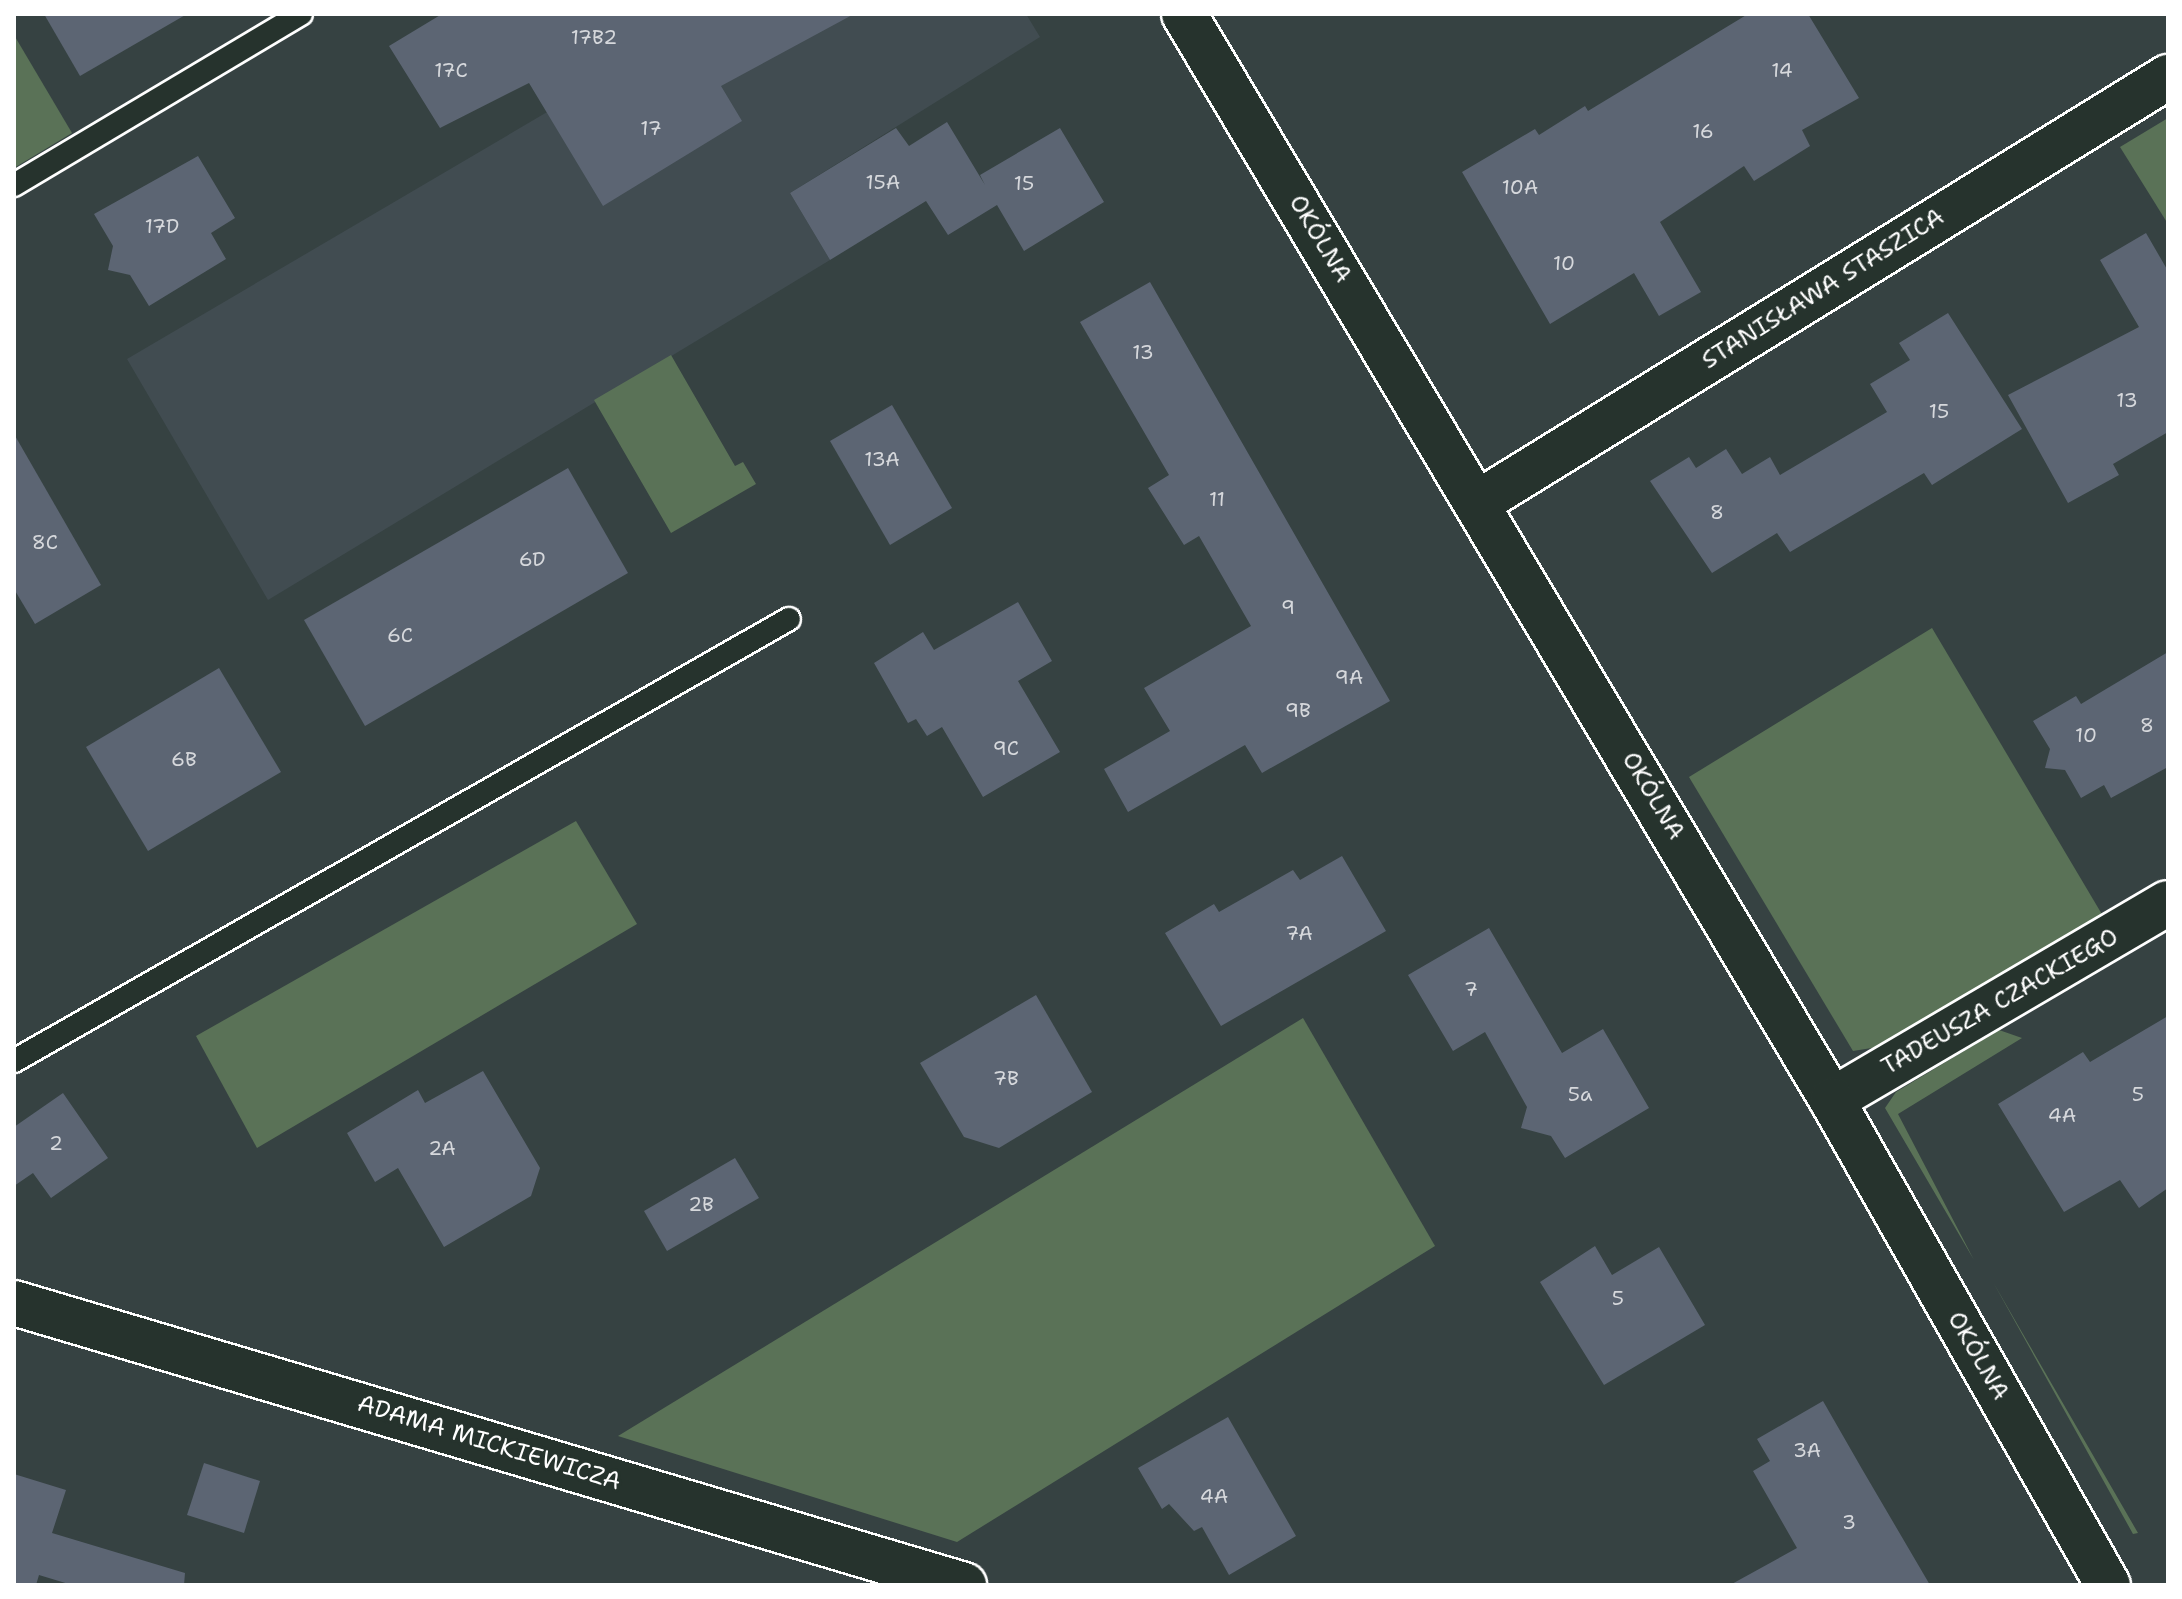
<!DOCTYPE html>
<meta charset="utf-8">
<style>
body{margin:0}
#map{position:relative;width:2182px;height:1599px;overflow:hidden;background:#364242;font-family:"Shantell Sans",sans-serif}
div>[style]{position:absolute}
.built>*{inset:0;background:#414c51}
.green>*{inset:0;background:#5a7257}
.building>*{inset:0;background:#5c6573}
.roads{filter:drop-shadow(2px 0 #fff) drop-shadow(-2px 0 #fff) drop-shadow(0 2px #fff) drop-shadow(0 -2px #fff)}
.service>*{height:22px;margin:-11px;padding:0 11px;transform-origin:11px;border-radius:11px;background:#26332d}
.minor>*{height:44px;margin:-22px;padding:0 22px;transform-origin:22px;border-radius:22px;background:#26332d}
.tertiary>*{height:44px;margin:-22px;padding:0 22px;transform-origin:22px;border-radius:22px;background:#26332d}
span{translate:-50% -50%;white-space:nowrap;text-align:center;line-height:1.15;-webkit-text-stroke:6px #26332d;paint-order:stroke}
.number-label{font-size:20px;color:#d6d8dc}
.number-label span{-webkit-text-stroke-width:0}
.street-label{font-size:24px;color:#fff}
.frame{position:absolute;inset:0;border:16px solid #fff;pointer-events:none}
</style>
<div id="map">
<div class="built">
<i style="clip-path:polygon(714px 14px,1026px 14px,1040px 37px,790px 193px,830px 260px,268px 600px,127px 359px)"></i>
</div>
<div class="green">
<i style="clip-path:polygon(14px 35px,72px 133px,14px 168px)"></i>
<i style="clip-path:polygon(2168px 118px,2168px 224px,2120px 147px)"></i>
<i style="clip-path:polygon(671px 355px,735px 466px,743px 462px,756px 484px,671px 533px,594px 400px)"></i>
<i style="clip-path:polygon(1932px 628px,2103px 916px,1884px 1046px,1853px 1051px,1689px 777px)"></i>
<i style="clip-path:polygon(576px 821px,637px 924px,257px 1148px,196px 1036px)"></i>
<i style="clip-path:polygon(1303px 1018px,1435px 1246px,957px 1542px,618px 1436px)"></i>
<i style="clip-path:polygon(1999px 1030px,2022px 1038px,1898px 1114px,1974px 1260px,1885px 1108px,1896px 1092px)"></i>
<i style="clip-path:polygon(1993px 1282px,2027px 1341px,2138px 1533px,2133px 1534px)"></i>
</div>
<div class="building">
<i style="clip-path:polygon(44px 14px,187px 14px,80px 76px)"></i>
<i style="clip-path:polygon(442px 14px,854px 14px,721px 86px,742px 121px,603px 206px,529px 83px,440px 128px,389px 46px)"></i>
<i style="clip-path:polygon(1748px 14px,1808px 14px,1859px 98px,1802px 130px,1810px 146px,1754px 181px,1744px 166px,1660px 222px,1701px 292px,1659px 316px,1634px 273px,1550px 324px,1462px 172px,1535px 129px,1539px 135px,1585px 106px,1588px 111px)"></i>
<i style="clip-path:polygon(947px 122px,985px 185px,980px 175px,1060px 128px,1104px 202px,1024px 251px,997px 205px,948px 235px,926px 201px,830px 260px,790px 193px,896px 128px,909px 146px)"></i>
<i style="clip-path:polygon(198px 156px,235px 218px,211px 233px,226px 259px,149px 306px,130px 275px,108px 270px,113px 246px,94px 214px)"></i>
<i style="clip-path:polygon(2146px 233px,2168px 271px,2168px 432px,2113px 464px,2119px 475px,2068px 503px,2008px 395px,2139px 327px,2100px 260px)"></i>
<i style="clip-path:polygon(1150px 282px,1390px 701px,1262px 773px,1245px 745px,1128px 812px,1104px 769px,1170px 731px,1144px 688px,1251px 626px,1199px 536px,1184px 545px,1148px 488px,1169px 475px,1080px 322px)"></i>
<i style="clip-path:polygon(1948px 313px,2022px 429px,1932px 485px,1924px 473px,1790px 552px,1777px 533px,1712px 573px,1650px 481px,1689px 457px,1696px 468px,1726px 449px,1742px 474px,1770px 457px,1780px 475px,1887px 412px,1870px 384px,1910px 360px,1899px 343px)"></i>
<i style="clip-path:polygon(892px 405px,952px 508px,890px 545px,830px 441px)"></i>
<i style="clip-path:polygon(14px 434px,101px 585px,35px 624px,14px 589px)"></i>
<i style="clip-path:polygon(568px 468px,628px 573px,365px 726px,304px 620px)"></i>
<i style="clip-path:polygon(1018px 602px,1052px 661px,1018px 681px,1060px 752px,983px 797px,942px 727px,927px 736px,916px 719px,908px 723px,874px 663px,923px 632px,934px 650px)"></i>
<i style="clip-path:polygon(2168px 652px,2168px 767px,2111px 798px,2104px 785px,2081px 798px,2065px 770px,2045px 768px,2050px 749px,2033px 721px,2076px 696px,2081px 704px)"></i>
<i style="clip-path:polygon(219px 668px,281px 772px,148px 851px,86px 747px)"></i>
<i style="clip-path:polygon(1342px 856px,1386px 931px,1221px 1026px,1165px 933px,1214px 904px,1219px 912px,1293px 870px,1300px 880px)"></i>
<i style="clip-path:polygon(1489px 928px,1562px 1053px,1603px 1029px,1649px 1108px,1565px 1158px,1551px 1136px,1521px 1128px,1527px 1107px,1485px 1032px,1453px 1051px,1408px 975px)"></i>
<i style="clip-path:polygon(1036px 995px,1092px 1092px,999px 1148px,964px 1137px,920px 1063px)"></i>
<i style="clip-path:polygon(2168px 1016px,2168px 1188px,2139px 1208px,2120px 1180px,2064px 1212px,1998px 1104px,2083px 1052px,2090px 1062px)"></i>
<i style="clip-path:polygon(483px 1071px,540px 1168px,531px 1196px,444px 1247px,398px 1168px,375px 1182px,347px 1133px,418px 1090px,425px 1103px)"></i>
<i style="clip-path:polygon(63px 1093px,108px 1158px,51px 1198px,33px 1173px,14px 1186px,14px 1127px)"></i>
<i style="clip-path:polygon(735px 1158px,759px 1198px,667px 1251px,644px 1211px)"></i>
<i style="clip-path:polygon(1595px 1246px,1612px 1275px,1659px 1247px,1705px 1325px,1604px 1385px,1540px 1282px)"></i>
<i style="clip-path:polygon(1823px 1401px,1862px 1469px,1930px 1585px,1730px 1585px,1797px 1548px,1753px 1471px,1770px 1461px,1757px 1439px)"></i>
<i style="clip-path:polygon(1228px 1417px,1296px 1536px,1229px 1575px,1202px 1527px,1194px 1531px,1169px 1504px,1162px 1509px,1138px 1468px)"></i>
<i style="clip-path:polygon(204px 1463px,260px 1481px,244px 1533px,187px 1515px)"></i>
<i style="clip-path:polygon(14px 1474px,66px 1490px,52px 1533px,185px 1573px,184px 1585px,72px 1585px,39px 1575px,36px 1585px,14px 1585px)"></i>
</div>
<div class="roads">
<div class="service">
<i style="left:14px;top:185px;width:334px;rotate:-30.8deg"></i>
<i style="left:14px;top:1061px;width:892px;rotate:-29.7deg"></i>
</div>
<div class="minor">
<i style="left:1479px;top:502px;width:810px;rotate:-31.67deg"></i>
<i style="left:1832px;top:1100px;width:389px;rotate:-30.4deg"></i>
<i style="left:14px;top:1303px;width:991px;rotate:16.53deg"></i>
</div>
<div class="tertiary">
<i style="left:1184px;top:14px;width:1265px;rotate:59.18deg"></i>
<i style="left:1832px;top:1100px;width:558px;rotate:60.36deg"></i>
</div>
</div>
<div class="number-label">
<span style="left:594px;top:37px">17B2</span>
<span style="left:451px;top:70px">17C</span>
<span style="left:1782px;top:70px">14</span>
<span style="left:651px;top:128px">17</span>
<span style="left:1703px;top:131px">16</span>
<span style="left:883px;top:182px">15A</span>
<span style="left:1024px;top:183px">15</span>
<span style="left:1520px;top:187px">10A</span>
<span style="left:162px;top:226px">17D</span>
<span style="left:1564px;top:263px">10</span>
<span style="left:1143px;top:352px">13</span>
<span style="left:2127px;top:400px">13</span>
<span style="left:1939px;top:411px">15</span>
<span style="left:882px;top:459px">13A</span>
<span style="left:1217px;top:499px">11</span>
<span style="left:1717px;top:512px">8</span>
<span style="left:45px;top:542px">8C</span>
<span style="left:532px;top:559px">6D</span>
<span style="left:1288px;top:607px">9</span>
<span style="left:400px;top:635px">6C</span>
<span style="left:1349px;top:677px">9A</span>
<span style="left:1298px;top:710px">9B</span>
<span style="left:2147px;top:725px">8</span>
<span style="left:2086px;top:735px">10</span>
<span style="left:1006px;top:748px">9C</span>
<span style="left:184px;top:759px">6B</span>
<span style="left:1299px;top:933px">7A</span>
<span style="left:1471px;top:989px">7</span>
<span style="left:1006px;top:1078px">7B</span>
<span style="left:1580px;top:1094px">5a</span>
<span style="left:2138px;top:1094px">5</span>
<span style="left:2062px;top:1115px">4A</span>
<span style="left:56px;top:1143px">2</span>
<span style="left:442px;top:1148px">2A</span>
<span style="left:701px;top:1204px">2B</span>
<span style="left:1618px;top:1298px">5</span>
<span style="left:1807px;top:1450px">3A</span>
<span style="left:1214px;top:1496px">4A</span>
<span style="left:1849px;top:1522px">3</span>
</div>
<div class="street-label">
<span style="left:1320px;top:239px;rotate:59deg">OKÓLNA</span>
<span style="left:1823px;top:289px;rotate:-32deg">STANISŁAWA STASZICA</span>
<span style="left:1653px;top:796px;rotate:59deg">OKÓLNA</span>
<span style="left:2000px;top:1002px;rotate:-30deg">TADEUSZA CZACKIEGO</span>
<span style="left:1978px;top:1356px;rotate:60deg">OKÓLNA</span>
<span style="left:489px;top:1443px;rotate:17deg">ADAMA MICKIEWICZA</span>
</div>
<div class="frame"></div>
</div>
